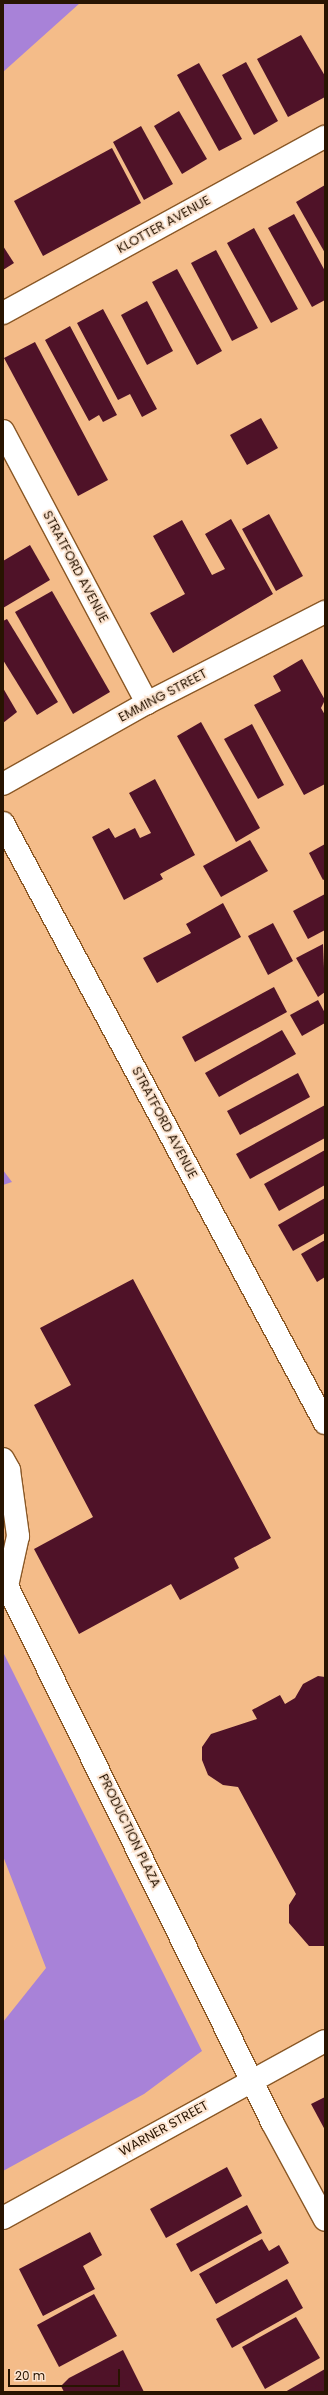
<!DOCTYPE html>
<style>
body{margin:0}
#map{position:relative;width:328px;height:2395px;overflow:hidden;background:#f4bc89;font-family:Poppins,sans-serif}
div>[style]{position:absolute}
.green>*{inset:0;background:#a882d8}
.building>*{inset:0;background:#4f1228}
.roads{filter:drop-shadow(1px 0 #8a5826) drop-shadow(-1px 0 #8a5826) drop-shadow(0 1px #8a5826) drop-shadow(0 -1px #8a5826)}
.lane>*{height:22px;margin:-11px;padding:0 11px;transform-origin:11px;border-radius:11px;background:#fff}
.street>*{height:22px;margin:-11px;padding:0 11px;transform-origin:11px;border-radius:11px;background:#fff}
.secondary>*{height:22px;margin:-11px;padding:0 11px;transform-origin:11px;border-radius:11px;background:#fff}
span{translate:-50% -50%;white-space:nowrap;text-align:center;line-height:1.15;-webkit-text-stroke:4px #fce4d0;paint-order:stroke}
.street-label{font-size:13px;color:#281401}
.frame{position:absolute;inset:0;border:4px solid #281401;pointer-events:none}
.scale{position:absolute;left:8px;top:2369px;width:112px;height:18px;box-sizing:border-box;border:2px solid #281401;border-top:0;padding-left:5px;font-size:12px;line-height:14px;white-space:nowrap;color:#281401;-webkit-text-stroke:3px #fce4d0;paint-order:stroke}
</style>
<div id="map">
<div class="green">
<i style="clip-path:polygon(3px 3px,80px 3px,3px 72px)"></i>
<i style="clip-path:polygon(3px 1170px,12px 1182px,3px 1185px)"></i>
<i style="clip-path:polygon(3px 1652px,202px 2051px,144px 2094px,3px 2171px,3px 2022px,46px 1968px,3px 1856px)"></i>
</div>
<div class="building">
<i style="clip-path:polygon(301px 35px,325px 76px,325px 97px,288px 117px,257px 59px)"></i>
<i style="clip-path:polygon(246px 62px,278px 121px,254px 135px,222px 75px)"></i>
<i style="clip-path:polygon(199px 63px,242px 139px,219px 151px,177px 75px)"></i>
<i style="clip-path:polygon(179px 111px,207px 159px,182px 174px,154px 126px)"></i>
<i style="clip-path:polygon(141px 126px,173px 184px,144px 200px,113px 142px)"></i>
<i style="clip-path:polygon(112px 148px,141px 203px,43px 256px,14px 201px)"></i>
<i style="clip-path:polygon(325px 185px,325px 253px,296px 202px)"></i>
<i style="clip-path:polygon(294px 214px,325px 271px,325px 300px,312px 307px,268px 228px)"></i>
<i style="clip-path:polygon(254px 228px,298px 309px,271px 323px,227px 243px)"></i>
<i style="clip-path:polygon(3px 246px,14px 263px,3px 270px)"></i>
<i style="clip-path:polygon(216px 250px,258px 328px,232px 341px,191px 263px)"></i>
<i style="clip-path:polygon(177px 269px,222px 351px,197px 365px,152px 282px)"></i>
<i style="clip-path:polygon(147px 301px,173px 351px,147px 365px,121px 315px)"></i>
<i style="clip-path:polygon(103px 309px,157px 409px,142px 417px,130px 394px,118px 400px,77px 323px)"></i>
<i style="clip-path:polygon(70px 326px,117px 415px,103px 422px,99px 415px,89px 421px,45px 340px)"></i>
<i style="clip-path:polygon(35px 342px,108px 480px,78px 496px,4px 358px)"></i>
<i style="clip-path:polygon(261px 418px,278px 448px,247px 465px,230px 435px)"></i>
<i style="clip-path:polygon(269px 514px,303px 576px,276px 591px,242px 529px)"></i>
<i style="clip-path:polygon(231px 519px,273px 594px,173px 653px,150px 613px,185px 594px,153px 536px,182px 520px,212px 575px,225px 569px,205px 534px)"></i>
<i style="clip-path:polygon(30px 545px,50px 580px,3px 608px,3px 561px)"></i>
<i style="clip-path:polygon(52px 591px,110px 692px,73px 714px,15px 612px)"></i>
<i style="clip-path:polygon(7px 619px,58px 702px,37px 715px,3px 660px,3px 621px)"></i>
<i style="clip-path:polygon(302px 659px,325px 700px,321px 708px,325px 715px,325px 784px,304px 795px,254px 705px,281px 691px,273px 676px)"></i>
<i style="clip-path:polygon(3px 688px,17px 712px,3px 723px)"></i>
<i style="clip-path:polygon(201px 722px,260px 828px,236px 842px,177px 736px)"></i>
<i style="clip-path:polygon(252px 724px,284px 785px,258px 799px,224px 739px)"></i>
<i style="clip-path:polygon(155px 779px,195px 855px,160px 874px,163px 879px,124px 900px,92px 837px,109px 828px,115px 838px,135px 828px,140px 838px,151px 833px,129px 793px)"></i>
<i style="clip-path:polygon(250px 840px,268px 871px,221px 897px,203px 866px)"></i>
<i style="clip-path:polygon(325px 844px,325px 879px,323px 880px,309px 853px)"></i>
<i style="clip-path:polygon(325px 894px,325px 930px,308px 939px,293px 911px)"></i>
<i style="clip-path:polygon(223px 903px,241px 937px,157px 983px,143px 958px,191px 933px,186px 924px)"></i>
<i style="clip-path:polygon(273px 923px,293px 961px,268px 975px,248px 936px)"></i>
<i style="clip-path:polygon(323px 944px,325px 992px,318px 997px,296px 958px)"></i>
<i style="clip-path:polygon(274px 987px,287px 1012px,195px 1062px,182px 1037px)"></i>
<i style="clip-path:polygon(318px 1000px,325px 1013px,325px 1023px,302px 1036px,290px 1015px)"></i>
<i style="clip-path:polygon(282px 1030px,296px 1054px,219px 1097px,205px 1073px)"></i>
<i style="clip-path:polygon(298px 1073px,310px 1097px,240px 1135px,227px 1111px)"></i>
<i style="clip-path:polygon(325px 1105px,325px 1138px,250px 1179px,236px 1154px)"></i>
<i style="clip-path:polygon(325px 1150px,325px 1185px,279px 1211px,264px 1184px)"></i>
<i style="clip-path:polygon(325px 1198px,325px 1233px,293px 1251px,278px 1225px)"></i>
<i style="clip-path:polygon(325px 1240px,325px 1277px,317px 1282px,301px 1254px)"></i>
<i style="clip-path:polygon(133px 1279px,271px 1538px,234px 1558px,239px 1568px,180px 1600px,171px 1584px,79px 1634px,34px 1549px,93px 1517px,34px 1405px,71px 1385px,40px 1328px)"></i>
<i style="clip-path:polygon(318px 1676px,325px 1677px,325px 1946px,309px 1946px,289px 1923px,289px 1905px,296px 1894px,238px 1787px,223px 1785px,208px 1775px,202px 1760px,202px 1747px,211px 1734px,257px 1719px,252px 1710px,280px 1695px,285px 1704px,295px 1698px,303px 1684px)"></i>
<i style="clip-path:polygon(325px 2097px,325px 2130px,311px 2104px)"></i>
<i style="clip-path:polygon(227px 2167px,242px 2196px,166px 2238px,150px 2209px)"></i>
<i style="clip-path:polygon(247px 2205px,262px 2233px,191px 2272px,176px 2244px)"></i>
<i style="clip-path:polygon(90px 2232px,102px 2255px,83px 2266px,95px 2289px,43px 2316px,19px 2269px)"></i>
<i style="clip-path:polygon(262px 2239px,269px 2251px,279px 2245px,289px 2263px,216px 2304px,199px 2274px)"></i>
<i style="clip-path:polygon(287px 2279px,303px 2308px,232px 2348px,216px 2319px)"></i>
<i style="clip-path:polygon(94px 2294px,117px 2336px,59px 2367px,37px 2325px)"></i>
<i style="clip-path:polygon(296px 2317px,320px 2358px,265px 2389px,242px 2347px)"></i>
<i style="clip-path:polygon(123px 2350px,144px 2392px,64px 2392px,61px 2386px,69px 2378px)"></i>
<i style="clip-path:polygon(325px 2369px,325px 2392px,285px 2392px)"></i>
</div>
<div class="roads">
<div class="lane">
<i style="left:3px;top:1459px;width:13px;rotate:61deg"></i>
<i style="left:9px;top:1470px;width:67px;rotate:82.2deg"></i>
<i style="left:18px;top:1536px;width:51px;rotate:102.4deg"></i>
<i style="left:7px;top:1586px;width:4px;rotate:153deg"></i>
</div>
<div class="street">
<i style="left:3px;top:313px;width:367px;rotate:-28.7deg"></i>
<i style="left:3px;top:431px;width:308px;rotate:62.1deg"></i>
<i style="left:3px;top:784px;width:165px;rotate:-29.4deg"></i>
<i style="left:147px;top:703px;width:200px;rotate:-27.1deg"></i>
<i style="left:3px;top:823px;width:681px;rotate:61.78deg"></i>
<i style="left:7px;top:1586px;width:598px;rotate:63.69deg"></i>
<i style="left:272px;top:2122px;width:111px;rotate:61.6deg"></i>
</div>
<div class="secondary">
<i style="left:3px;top:2218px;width:367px;rotate:-28.8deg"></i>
</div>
</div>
<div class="street-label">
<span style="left:164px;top:225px;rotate:-29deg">KLOTTER AVENUE</span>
<span style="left:75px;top:567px;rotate:62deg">STRATFORD AVENUE</span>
<span style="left:163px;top:696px;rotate:-28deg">EMMING STREET</span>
<span style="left:164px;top:1123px;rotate:62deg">STRATFORD AVENUE</span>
<span style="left:129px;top:1831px;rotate:64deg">PRODUCTION PLAZA</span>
<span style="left:164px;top:2129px;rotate:-29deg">WARNER STREET</span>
</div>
<div class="frame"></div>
<div class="scale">20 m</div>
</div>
